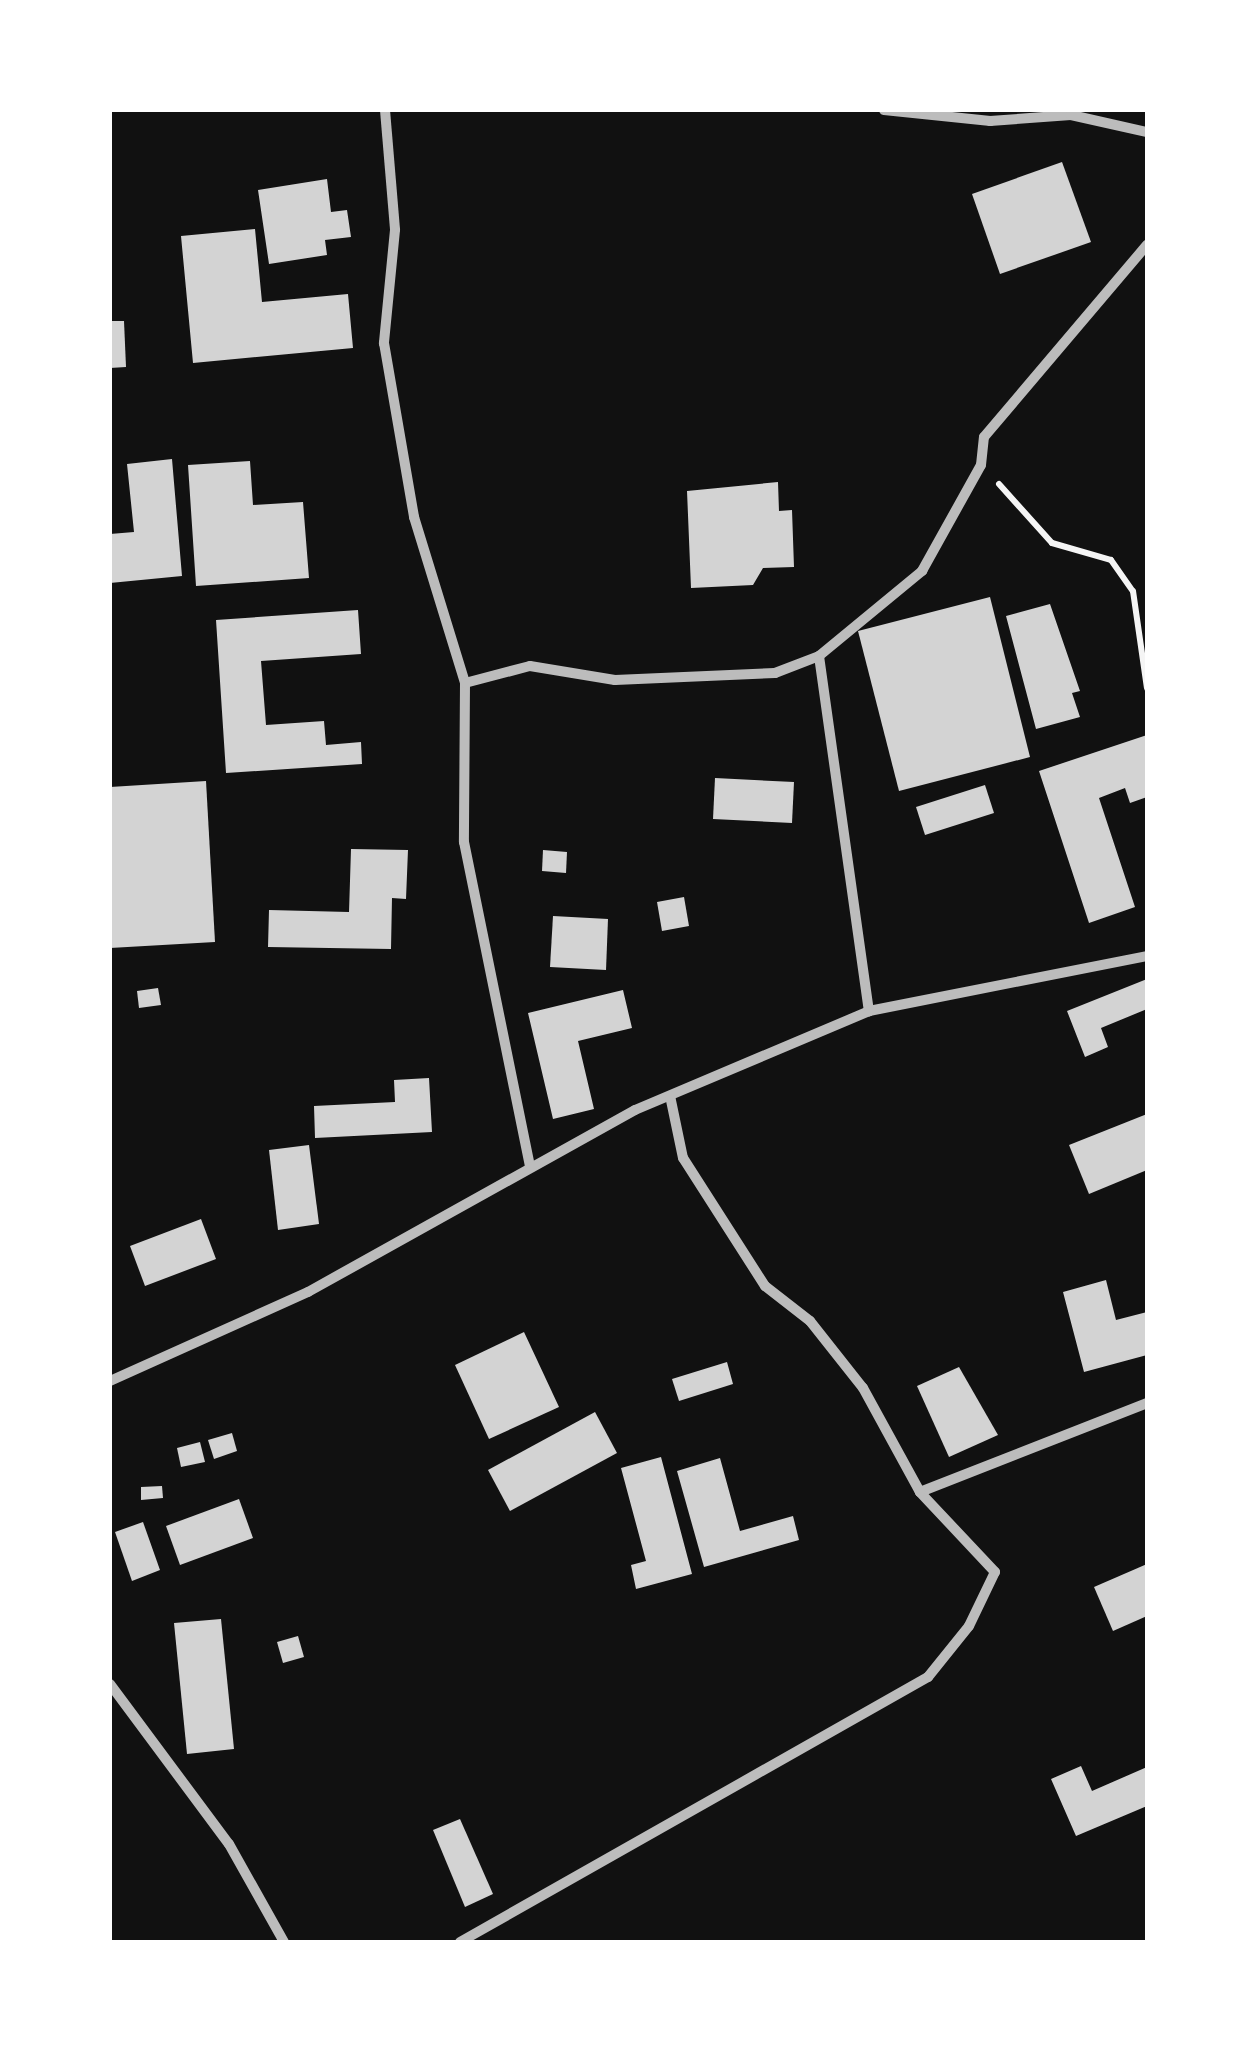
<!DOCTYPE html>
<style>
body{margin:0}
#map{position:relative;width:1257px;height:2052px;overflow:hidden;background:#111;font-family:"IBM Plex Sans",sans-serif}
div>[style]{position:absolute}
.building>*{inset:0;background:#d3d3d3}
.path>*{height:6px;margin:-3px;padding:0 3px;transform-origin:3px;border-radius:3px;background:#f5f5f5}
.minor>*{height:10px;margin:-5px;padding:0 5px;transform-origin:5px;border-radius:5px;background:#bcbcbc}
span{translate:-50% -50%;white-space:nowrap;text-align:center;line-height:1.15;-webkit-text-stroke:9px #fff;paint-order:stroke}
.frame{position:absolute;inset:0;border:112px solid #fff;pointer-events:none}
</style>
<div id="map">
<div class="building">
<i style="clip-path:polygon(1062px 162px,1091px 242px,1000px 274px,972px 194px)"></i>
<i style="clip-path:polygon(327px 179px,331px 212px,347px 210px,351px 237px,325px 240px,327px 255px,269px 264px,258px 190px)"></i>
<i style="clip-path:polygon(255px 229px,262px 302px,348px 294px,353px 348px,193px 363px,181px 236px)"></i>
<i style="clip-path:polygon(110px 321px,124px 321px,126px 367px,110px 368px)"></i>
<i style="clip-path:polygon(172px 459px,182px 576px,110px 583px,110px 534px,134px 532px,127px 464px)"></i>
<i style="clip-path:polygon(250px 461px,253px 505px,303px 502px,309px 578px,196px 586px,188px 465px)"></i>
<i style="clip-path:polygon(778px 482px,779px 511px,792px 510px,794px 567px,763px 568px,753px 585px,691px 588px,687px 491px)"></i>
<i style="clip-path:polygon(990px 597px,1030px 757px,899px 791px,858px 631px)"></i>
<i style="clip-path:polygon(1050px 604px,1080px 691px,1072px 693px,1080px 717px,1036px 729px,1006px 616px)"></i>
<i style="clip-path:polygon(358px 610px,361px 654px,261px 661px,266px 725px,324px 721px,326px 745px,361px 742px,362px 764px,226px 773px,216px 620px)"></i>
<i style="clip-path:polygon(1147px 735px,1147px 797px,1130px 803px,1125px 788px,1099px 798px,1135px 907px,1089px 923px,1039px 771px)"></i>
<i style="clip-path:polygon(715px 778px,794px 782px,792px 823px,713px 819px)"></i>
<i style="clip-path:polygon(206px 781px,215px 942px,110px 948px,110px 787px)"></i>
<i style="clip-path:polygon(985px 785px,994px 813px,925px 835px,916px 807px)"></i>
<i style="clip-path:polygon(351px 849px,408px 850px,406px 899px,392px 898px,391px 949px,268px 947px,269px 910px,349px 912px)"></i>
<i style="clip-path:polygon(543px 850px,567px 852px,566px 873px,542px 871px)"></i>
<i style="clip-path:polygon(684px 897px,689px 926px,662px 931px,657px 902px)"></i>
<i style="clip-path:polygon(553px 916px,608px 919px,606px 970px,550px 967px)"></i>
<i style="clip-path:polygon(1147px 979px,1147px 1009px,1101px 1028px,1108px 1047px,1085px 1057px,1067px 1011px)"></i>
<i style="clip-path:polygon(158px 988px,161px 1005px,139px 1008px,137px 991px)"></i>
<i style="clip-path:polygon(623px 990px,632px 1028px,578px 1041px,594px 1109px,553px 1119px,528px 1013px)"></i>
<i style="clip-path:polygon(429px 1078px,432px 1132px,315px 1138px,314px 1106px,395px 1102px,394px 1080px)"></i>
<i style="clip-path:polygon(1147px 1114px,1147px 1170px,1089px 1194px,1069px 1145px)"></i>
<i style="clip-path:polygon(309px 1145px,319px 1224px,278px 1230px,269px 1150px)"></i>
<i style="clip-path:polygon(201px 1219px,216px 1259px,145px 1286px,130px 1246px)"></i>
<i style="clip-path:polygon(1106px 1280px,1116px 1320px,1147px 1312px,1147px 1355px,1084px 1372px,1063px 1292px)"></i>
<i style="clip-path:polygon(524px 1332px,559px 1407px,489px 1439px,455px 1365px)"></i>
<i style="clip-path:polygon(727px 1362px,733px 1384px,679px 1401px,672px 1379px)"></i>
<i style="clip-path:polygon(959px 1367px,998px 1435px,949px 1457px,917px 1386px)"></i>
<i style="clip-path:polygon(595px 1412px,617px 1453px,510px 1511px,488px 1470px)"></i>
<i style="clip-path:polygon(232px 1433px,237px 1451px,214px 1459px,208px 1440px)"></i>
<i style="clip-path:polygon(200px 1442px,205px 1462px,181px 1467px,177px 1448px)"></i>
<i style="clip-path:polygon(661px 1457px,692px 1574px,636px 1589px,631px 1565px,646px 1561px,621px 1468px)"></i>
<i style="clip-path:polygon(720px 1458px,740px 1531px,793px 1516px,799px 1540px,704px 1567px,677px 1471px)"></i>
<i style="clip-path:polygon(162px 1486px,163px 1498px,141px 1500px,141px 1487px)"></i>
<i style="clip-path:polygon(239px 1499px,253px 1538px,180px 1565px,166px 1526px)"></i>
<i style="clip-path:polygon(143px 1522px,160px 1570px,132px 1581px,115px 1532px)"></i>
<i style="clip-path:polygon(1147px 1564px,1147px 1616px,1113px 1631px,1094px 1587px)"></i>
<i style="clip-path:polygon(221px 1619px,234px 1749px,187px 1754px,174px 1623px)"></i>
<i style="clip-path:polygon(298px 1636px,304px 1657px,283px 1663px,277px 1642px)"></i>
<i style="clip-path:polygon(1081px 1766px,1092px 1791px,1147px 1767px,1147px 1806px,1076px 1836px,1051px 1779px)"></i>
<i style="clip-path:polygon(460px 1819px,493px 1894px,465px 1907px,433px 1830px)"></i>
</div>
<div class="path">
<i style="left:999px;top:484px;width:79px;rotate:48.1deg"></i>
<i style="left:1052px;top:543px;width:61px;rotate:16.1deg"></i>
<i style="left:1111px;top:560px;width:38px;rotate:55deg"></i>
<i style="left:1133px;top:591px;width:98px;rotate:81.8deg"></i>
</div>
<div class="minor">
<i style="left:385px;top:110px;width:120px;rotate:85.2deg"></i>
<i style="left:395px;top:230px;width:114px;rotate:95.6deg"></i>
<i style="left:384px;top:343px;width:177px;rotate:80.2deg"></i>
<i style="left:414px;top:517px;width:174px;rotate:72.9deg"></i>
<i style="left:465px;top:683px;width:159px;rotate:90.4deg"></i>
<i style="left:464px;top:842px;width:331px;rotate:78.5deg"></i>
<i style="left:884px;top:110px;width:107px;rotate:5.9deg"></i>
<i style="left:990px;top:121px;width:81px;rotate:-4.2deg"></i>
<i style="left:1071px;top:115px;width:78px;rotate:12.6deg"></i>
<i style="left:819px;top:656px;width:359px;rotate:82deg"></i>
<i style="left:465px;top:683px;width:67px;rotate:-14.7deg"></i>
<i style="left:530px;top:666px;width:86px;rotate:9.4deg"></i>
<i style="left:615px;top:680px;width:160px;rotate:-2.5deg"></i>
<i style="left:775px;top:673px;width:47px;rotate:-21.1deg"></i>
<i style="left:819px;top:656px;width:134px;rotate:-39.5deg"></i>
<i style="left:922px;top:571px;width:121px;rotate:-60.9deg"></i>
<i style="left:981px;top:465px;width:28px;rotate:-84deg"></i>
<i style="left:984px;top:437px;width:252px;rotate:-49.7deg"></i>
<i style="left:110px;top:1381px;width:217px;rotate:-24.2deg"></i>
<i style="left:308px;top:1292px;width:374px;rotate:-29.1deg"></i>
<i style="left:635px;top:1110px;width:254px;rotate:-22.9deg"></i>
<i style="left:869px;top:1011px;width:283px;rotate:-11.2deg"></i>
<i style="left:920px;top:1492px;width:244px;rotate:-21.4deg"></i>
<i style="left:110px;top:1684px;width:199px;rotate:53.4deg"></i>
<i style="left:229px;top:1844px;width:112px;rotate:60.7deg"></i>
<i style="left:460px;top:1942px;width:538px;rotate:-29.52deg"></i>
<i style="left:928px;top:1677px;width:65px;rotate:-51.2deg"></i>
<i style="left:969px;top:1626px;width:60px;rotate:-64.3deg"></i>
<i style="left:995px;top:1572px;width:110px;rotate:-133.2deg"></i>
<i style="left:920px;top:1492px;width:119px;rotate:-118.7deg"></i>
<i style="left:863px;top:1388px;width:85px;rotate:-128.3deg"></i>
<i style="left:810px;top:1321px;width:57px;rotate:-142.1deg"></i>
<i style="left:765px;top:1286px;width:152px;rotate:-122.6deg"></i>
<i style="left:683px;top:1158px;width:63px;rotate:-101.8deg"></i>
</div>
<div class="frame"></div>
</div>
